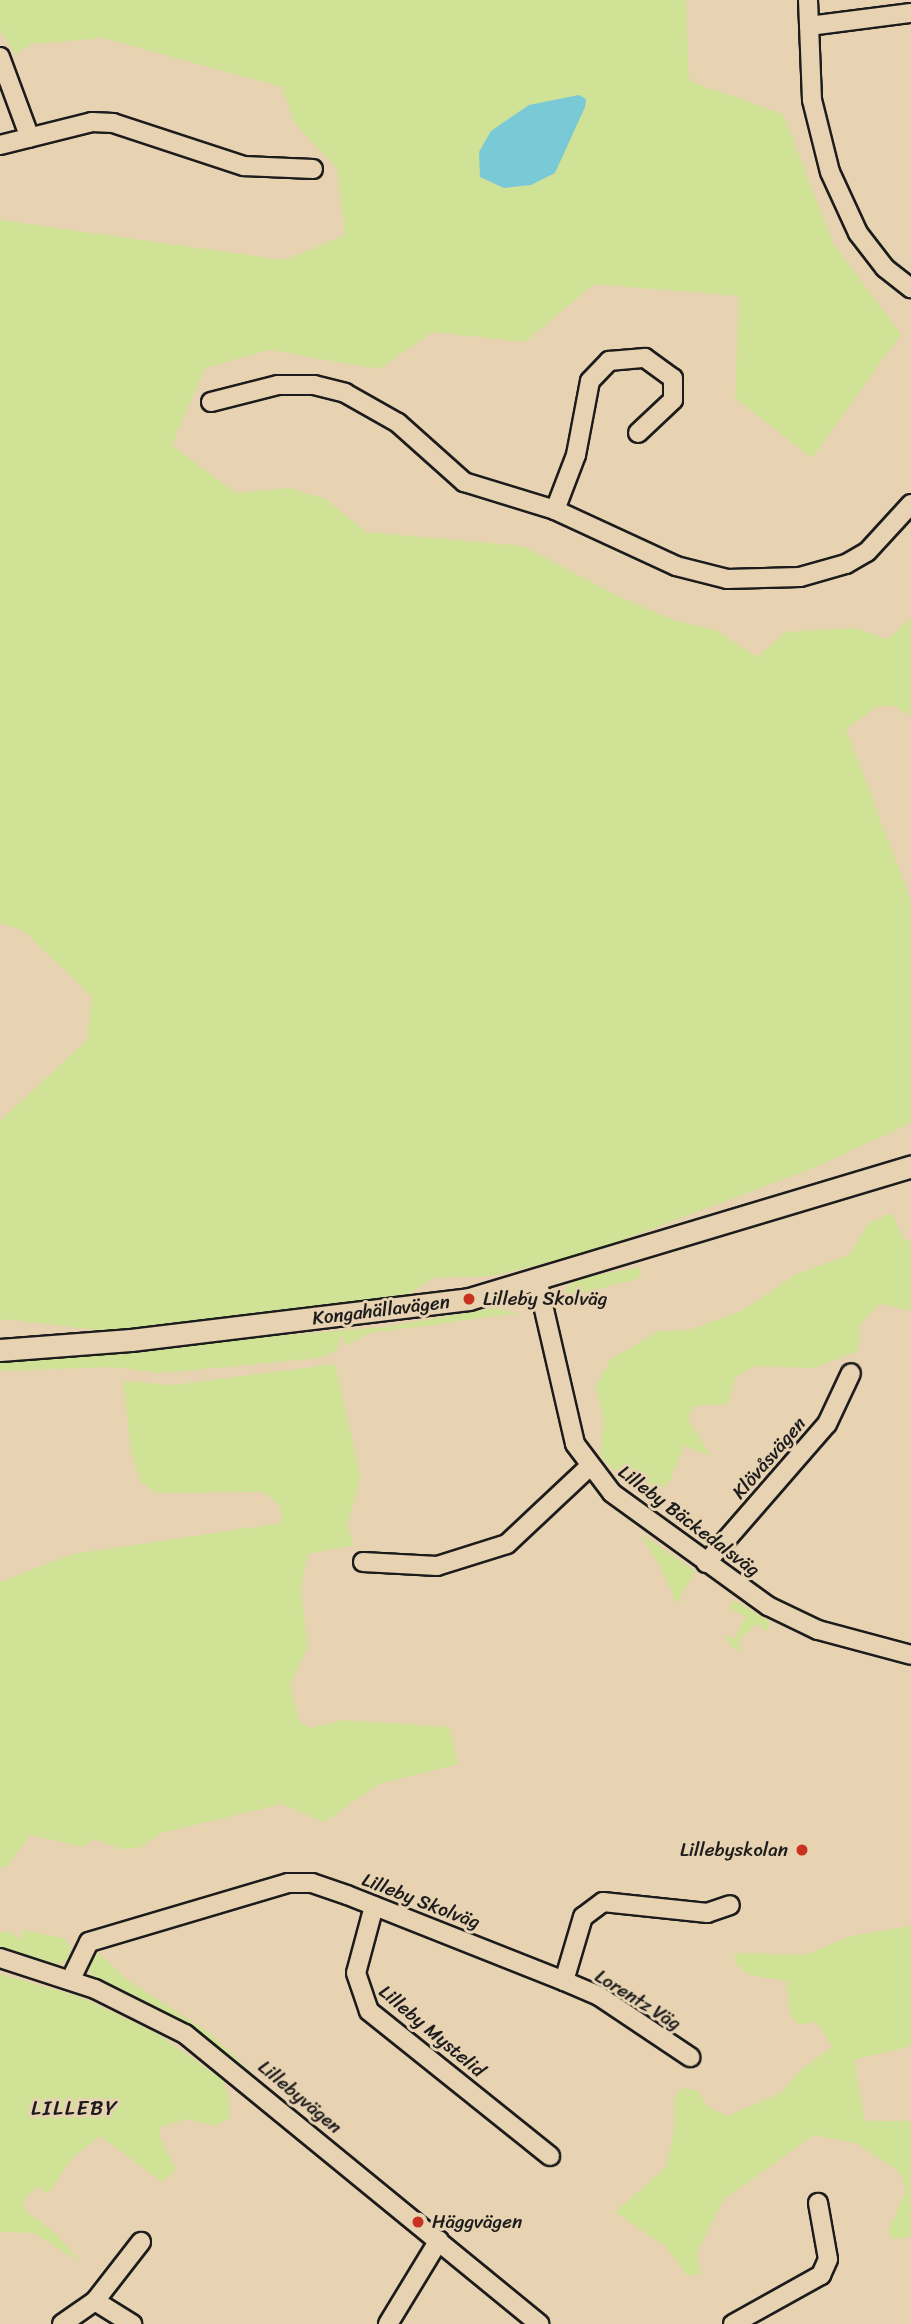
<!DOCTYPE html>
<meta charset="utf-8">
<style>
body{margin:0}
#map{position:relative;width:911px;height:2324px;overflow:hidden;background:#e7d2b1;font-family:Sriracha,sans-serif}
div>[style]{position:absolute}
.green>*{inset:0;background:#cfe296}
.water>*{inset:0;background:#7ac9d6}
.roads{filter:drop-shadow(2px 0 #1c1c1c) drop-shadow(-2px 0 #1c1c1c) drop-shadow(0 2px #1c1c1c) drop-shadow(0 -2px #1c1c1c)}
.minor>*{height:18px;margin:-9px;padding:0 9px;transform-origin:9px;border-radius:9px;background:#e7d2b1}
.tertiary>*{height:21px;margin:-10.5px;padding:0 10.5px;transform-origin:10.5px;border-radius:10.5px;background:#e7d2b1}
.dots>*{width:19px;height:19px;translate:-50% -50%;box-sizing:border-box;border:4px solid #e7d2b1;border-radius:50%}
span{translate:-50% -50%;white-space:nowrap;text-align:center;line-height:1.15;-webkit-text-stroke:6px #e7d2b1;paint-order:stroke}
.poi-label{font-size:19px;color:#1c1c1c}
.left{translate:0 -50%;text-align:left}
.right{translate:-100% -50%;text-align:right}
.street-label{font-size:19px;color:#1c1c1c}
.neighbourhood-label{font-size:21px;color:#1c1c1c;letter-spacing:2px}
</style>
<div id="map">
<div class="green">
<i style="clip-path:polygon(evenodd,0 0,686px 0,689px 81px,783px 114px,833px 243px,901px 334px,812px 458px,735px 398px,739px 296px,594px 284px,525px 342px,433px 332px,379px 369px,269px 350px,205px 368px,172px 445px,235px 493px,290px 488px,327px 500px,366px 532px,523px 546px,620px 597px,674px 620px,716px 630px,757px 657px,786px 632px,855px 628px,888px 639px,911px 617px,911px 717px,896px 706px,878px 706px,846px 729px,911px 901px,911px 1123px,811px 1169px,587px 1253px,492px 1276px,432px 1278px,406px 1296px,342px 1302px,292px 1318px,116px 1332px,0 1319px,0 1121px,87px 1040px,92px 997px,24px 931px,0 923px,0 220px,285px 260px,345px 235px,337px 168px,294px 123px,282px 87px,103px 38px,31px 44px,15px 54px,0 30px,0 0,586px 99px,555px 173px,531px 185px,504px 188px,480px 177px,586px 99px)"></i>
<i style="clip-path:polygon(892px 1213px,903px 1239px,911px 1241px,911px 1311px,880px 1304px,860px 1324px,858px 1351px,815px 1368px,754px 1366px,735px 1378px,728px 1404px,693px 1406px,688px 1419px,711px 1456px,684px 1446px,670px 1481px,656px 1493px,634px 1489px,600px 1456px,604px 1419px,595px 1387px,611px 1359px,657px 1332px,692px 1329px,743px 1310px,797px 1274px,849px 1255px,868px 1223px)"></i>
<i style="clip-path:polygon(640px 1267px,642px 1274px,636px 1279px,562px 1299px,569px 1285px,582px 1278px)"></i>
<i style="clip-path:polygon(495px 1308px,519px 1313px,371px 1333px,347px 1345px,342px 1335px,336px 1351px,320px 1358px,162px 1373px,110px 1367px,0 1371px,0 1360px,383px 1327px)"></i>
<i style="clip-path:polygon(335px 1364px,361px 1477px,347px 1526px,354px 1545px,308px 1554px,301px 1588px,308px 1647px,290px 1685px,299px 1722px,311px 1728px,342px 1720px,449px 1727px,459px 1764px,379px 1784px,324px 1822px,282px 1804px,161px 1833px,140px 1848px,121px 1849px,94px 1839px,83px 1847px,30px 1835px,7px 1867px,0 1867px,0 1582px,73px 1554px,282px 1523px,280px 1505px,263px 1492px,157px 1493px,141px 1482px,131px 1451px,123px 1381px,174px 1385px)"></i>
<i style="clip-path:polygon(640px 1533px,695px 1571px,677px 1604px,662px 1570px)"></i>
<i style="clip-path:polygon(734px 1600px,769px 1621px,768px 1632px,757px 1624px,738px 1640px,742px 1651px,730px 1646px,725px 1635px,735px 1639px,745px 1616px,729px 1609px)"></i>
<i style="clip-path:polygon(911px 1926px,911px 2046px,854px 2060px,865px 2121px,911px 2121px,911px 2237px,892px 2239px,888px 2231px,906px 2191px,901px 2173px,857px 2144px,814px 2135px,723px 2200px,696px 2254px,701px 2274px,688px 2276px,666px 2247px,615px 2212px,666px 2167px,675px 2127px,674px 2098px,682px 2088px,698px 2091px,708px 2107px,728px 2116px,782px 2092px,798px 2072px,832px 2047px,820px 2027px,813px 2022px,800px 2025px,791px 2017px,786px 1981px,750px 1975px,735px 1964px,735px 1953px,805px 1955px,851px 1936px)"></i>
<i style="clip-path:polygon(24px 1930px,64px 1938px,71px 1948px,68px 1959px,54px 1967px,0 1950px,0 1932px,11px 1932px,21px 1940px)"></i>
<i style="clip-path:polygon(95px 1950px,129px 1981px,208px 2032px,269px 2089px,186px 2025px,94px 1982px,87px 1961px)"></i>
<i style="clip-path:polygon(0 1974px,81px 1997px,156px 2033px,223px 2080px,229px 2098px,230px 2118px,215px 2126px,186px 2119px,160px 2127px,160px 2138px,176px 2170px,162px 2182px,100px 2136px,72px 2158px,48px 2194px,36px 2187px,23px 2201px,27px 2212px,54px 2232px,80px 2262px,34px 2233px,0 2232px)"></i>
</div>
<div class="water">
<i style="clip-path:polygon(579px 95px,586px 99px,585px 107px,555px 173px,531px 185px,504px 188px,480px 177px,479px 152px,491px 131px,529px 105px)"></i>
</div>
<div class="roads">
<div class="minor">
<i style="left:808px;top:0;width:100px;rotate:87.7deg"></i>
<i style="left:812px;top:100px;width:74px;rotate:76deg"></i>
<i style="left:830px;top:172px;width:67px;rotate:65.3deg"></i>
<i style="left:858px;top:233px;width:44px;rotate:52.4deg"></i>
<i style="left:885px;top:268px;width:33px;rotate:38deg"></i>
<i style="left:809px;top:26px;width:103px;rotate:-7.3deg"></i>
<i style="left:0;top:57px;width:86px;rotate:69.7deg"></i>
<i style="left:0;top:145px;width:95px;rotate:-14deg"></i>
<i style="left:92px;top:122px;width:21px;rotate:3deg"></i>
<i style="left:113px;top:123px;width:138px;rotate:18.2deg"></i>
<i style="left:244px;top:166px;width:69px;rotate:2.5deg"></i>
<i style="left:211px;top:402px;width:69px;rotate:-14.2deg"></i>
<i style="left:278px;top:385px;width:36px"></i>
<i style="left:314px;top:385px;width:32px;rotate:14deg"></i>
<i style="left:345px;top:393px;width:61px;rotate:29.5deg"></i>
<i style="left:398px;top:423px;width:89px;rotate:41.8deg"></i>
<i style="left:464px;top:482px;width:95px;rotate:17.1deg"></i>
<i style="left:555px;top:510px;width:133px;rotate:24.8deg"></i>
<i style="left:676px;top:566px;width:53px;rotate:14.3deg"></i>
<i style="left:727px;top:579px;width:73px;rotate:-1.6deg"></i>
<i style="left:800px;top:577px;width:48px;rotate:-15.8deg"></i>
<i style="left:846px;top:564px;width:24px;rotate:-30deg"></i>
<i style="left:867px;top:552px;width:65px;rotate:-47.5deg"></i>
<i style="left:555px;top:510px;width:59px;rotate:-69.1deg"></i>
<i style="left:576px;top:455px;width:75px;rotate:-79.3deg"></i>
<i style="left:590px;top:381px;width:28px;rotate:-46deg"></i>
<i style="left:609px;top:361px;width:36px;rotate:-5deg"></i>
<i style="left:645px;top:358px;width:34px;rotate:36deg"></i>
<i style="left:673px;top:378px;width:22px;rotate:90deg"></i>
<i style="left:673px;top:400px;width:48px;rotate:136.7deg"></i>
<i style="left:537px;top:1279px;width:169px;rotate:77deg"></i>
<i style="left:575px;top:1444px;width:61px;rotate:52.9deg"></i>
<i style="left:612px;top:1493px;width:193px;rotate:35.9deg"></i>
<i style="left:768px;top:1606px;width:55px;rotate:25.6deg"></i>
<i style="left:818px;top:1630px;width:96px;rotate:15deg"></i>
<i style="left:363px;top:1562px;width:74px;rotate:3.1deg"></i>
<i style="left:437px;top:1566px;width:73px;rotate:-17.4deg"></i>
<i style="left:507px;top:1544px;width:112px;rotate:-43.2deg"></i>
<i style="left:706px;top:1563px;width:184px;rotate:-49deg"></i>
<i style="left:827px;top:1424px;width:56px;rotate:-64.8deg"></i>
<i style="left:374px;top:1906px;width:69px;rotate:105deg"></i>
<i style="left:356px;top:1973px;width:40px;rotate:71.1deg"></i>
<i style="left:369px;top:2011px;width:232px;rotate:38.7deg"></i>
<i style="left:0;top:1958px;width:100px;rotate:18.1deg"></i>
<i style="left:95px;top:1989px;width:101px;rotate:26.6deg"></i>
<i style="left:185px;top:2034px;width:458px;rotate:39.3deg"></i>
<i style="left:71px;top:1979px;width:41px;rotate:-64.1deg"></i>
<i style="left:89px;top:1942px;width:208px;rotate:-16.5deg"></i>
<i style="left:288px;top:1883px;width:24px"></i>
<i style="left:312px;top:1883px;width:37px;rotate:19deg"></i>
<i style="left:347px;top:1895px;width:233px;rotate:21.6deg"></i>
<i style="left:564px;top:1981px;width:67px;rotate:-73.5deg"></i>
<i style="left:583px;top:1917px;width:25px;rotate:-37deg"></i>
<i style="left:603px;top:1902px;width:105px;rotate:6deg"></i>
<i style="left:707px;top:1913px;width:24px;rotate:-19deg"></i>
<i style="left:564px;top:1981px;width:38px;rotate:23deg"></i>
<i style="left:599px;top:1996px;width:110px;rotate:33.8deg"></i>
<i style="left:95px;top:2301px;width:75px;rotate:-52.1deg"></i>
<i style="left:62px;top:2324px;width:40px;rotate:-34.9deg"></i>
<i style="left:95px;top:2301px;width:44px;rotate:31.9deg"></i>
<i style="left:388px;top:2324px;width:98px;rotate:-58.7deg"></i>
<i style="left:733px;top:2324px;width:101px;rotate:-29.1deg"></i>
<i style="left:821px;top:2275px;width:17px;rotate:-66deg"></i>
<i style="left:828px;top:2259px;width:57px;rotate:-100.1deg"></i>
</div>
<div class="tertiary">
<i style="left:0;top:1350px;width:131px;rotate:-4.4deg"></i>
<i style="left:131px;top:1340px;width:340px;rotate:-6.9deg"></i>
<i style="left:469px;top:1299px;width:462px;rotate:-16.7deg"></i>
</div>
</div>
<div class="dots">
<i style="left:469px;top:1299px;background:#c8321e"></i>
<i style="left:802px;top:1850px;background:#c8321e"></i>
<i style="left:418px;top:2222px;background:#c8321e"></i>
</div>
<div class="poi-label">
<span class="left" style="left:483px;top:1299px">Lilleby Skolväg</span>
<span class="right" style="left:788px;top:1850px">Lillebyskolan</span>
<span class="left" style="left:432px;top:2222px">Häggvägen</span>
</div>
<div class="street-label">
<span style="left:381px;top:1310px;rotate:-7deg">Kongahällavägen</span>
<span style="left:769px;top:1458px;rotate:-49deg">Klövåsvägen</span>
<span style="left:689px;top:1521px;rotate:37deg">Lilleby Bäckedalsväg</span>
<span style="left:421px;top:1901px;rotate:21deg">Lilleby Skolväg</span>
<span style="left:638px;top:2000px;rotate:32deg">Lorentz Väg</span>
<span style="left:432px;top:2031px;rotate:40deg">Lilleby Mystelid</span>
<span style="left:300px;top:2097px;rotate:40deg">Lillebyvägen</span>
</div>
<div class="neighbourhood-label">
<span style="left:75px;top:2108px">LILLEBY</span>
</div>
</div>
